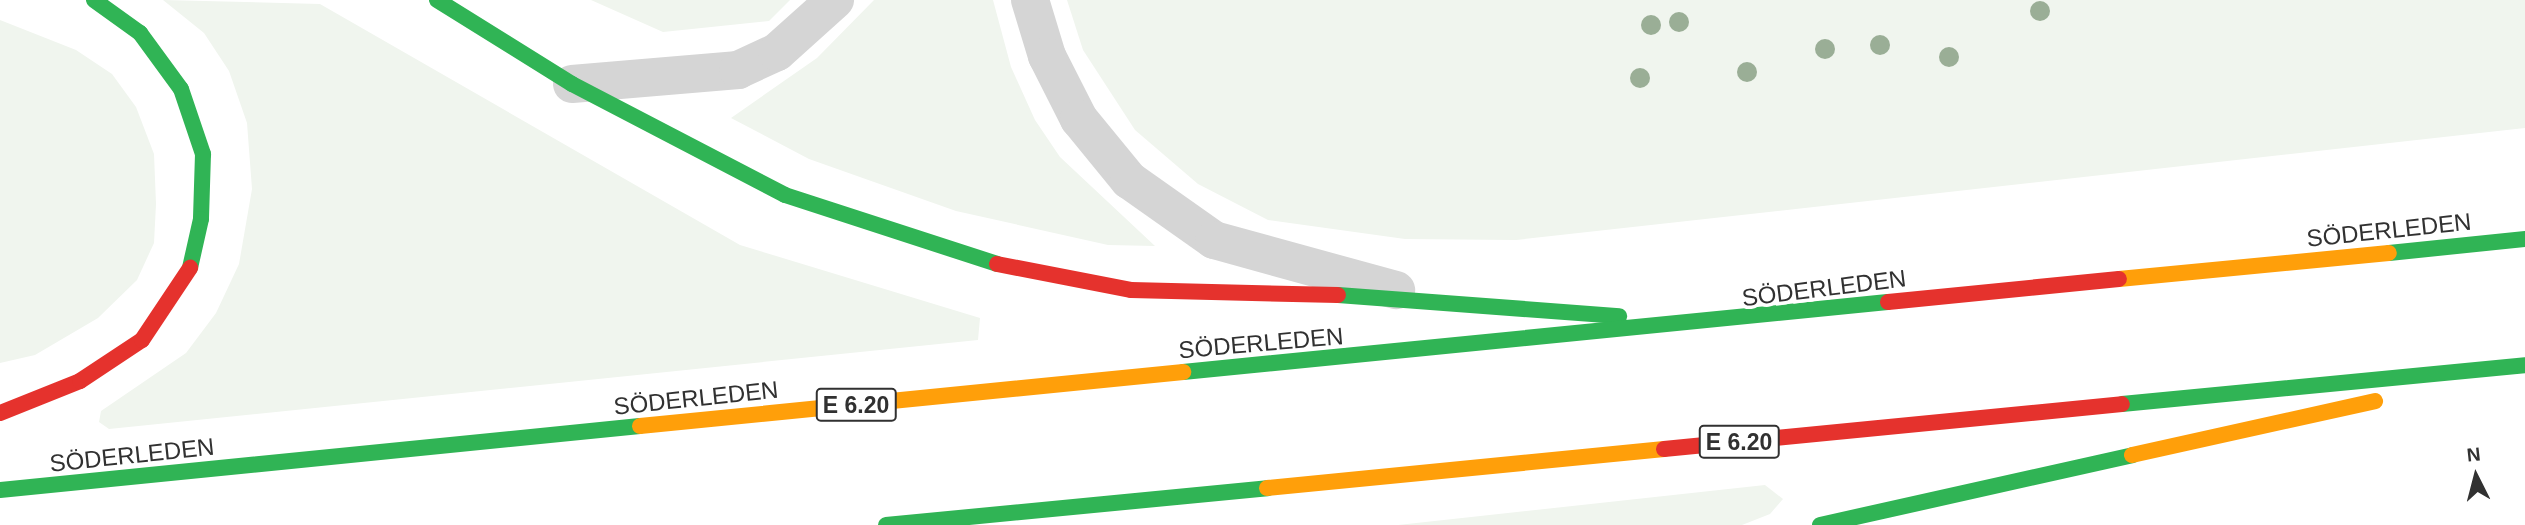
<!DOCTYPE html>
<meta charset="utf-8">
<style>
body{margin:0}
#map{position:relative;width:2525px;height:525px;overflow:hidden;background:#fff;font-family:Arial,sans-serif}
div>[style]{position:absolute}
.green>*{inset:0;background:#f0f5ee}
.street>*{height:38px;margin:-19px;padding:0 19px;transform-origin:19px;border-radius:19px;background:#d5d5d5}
.fast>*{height:16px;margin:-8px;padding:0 8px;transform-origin:8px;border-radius:8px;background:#30b455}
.slow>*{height:16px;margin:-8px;padding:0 8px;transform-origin:8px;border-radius:8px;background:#ff9f0a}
.jam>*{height:16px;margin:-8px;padding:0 8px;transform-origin:8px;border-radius:8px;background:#e5322d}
.trees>*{width:20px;height:20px;margin:-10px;border-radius:50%;background:#9aae96}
span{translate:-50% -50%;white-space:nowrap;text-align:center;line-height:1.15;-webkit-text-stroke:7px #fff;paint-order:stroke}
.shield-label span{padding:2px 5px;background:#fff;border:2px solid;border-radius:5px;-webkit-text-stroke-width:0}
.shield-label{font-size:23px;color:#313131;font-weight:700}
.street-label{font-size:24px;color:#313131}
.north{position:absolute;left:2441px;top:441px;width:70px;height:70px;-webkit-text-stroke:5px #fff;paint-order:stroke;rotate:354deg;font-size:19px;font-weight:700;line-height:28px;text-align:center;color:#313131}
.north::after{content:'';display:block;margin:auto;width:24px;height:32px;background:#313131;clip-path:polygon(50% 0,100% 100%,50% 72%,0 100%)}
</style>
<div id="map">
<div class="green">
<i style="clip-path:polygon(163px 0,320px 4px,740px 245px,980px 318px,978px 340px,109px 429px,99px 422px,101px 411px,186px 353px,216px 313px,239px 264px,252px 189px,247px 123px,229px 71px,204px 33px)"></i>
<i style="clip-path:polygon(591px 0,790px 0,769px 21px,663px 32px)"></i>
<i style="clip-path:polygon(874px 0,993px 0,1011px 67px,1035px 120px,1060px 157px,1155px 246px,1108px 245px,956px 211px,809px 159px,731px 118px,817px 58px)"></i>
<i style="clip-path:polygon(1067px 0,2525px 0,2525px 128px,1516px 240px,1405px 239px,1268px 220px,1198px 184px,1135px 130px,1083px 50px)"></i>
<i style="clip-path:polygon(0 20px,76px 50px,112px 74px,136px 107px,154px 154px,156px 204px,154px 243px,137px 280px,98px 318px,35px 355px,0 363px)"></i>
<i style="clip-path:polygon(1765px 485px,1783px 499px,1770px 514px,1742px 525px,1398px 525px)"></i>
</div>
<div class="street">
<i style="left:1030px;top:0;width:59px;rotate:73.1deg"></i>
<i style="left:1047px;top:56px;width:71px;rotate:63.1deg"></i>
<i style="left:1079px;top:119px;width:79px;rotate:50.7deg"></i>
<i style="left:1129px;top:180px;width:104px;rotate:35.2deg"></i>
<i style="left:1214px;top:240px;width:189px;rotate:15.4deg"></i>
<i style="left:572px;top:84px;width:167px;rotate:-4.8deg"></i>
<i style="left:738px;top:70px;width:43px;rotate:-24.8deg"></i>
<i style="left:777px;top:52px;width:78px;rotate:-41.9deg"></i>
</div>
<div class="fast">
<i style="left:94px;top:0;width:57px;rotate:35.7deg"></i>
<i style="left:140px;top:33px;width:69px;rotate:53.8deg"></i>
<i style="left:181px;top:89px;width:69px;rotate:71.3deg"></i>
<i style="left:203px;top:154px;width:65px;rotate:91.8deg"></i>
<i style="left:201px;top:219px;width:50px;rotate:102.7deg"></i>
<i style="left:437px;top:0;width:159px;rotate:31.9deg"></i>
<i style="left:572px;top:84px;width:240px;rotate:27.5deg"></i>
<i style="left:785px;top:195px;width:223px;rotate:18deg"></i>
<i style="left:2389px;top:253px;width:137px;rotate:-5.9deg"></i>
<i style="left:1338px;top:295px;width:282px;rotate:4.3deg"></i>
<i style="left:1183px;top:372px;width:708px;rotate:-5.67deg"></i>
<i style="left:2122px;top:404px;width:405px;rotate:-5.5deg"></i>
<i style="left:0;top:490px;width:643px;rotate:-5.71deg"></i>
<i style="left:886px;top:525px;width:383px;rotate:-5.5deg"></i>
<i style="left:1820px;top:525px;width:320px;rotate:-12.6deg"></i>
</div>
<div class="slow">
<i style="left:2119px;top:279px;width:271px;rotate:-5.5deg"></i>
<i style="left:640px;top:426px;width:546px;rotate:-5.68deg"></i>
<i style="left:2132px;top:455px;width:249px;rotate:-12.5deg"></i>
<i style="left:1267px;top:488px;width:399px;rotate:-5.6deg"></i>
</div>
<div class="jam">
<i style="left:997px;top:264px;width:136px;rotate:11deg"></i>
<i style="left:1131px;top:290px;width:207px;rotate:1.4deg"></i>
<i style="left:1888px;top:302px;width:232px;rotate:-5.7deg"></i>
<i style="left:0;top:413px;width:86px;rotate:-21.8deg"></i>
<i style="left:80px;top:381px;width:74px;rotate:-33.5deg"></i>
<i style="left:142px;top:340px;width:87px;rotate:-56.3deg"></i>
<i style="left:1664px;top:449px;width:460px;rotate:-5.6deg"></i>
</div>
<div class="trees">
<i style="left:2040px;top:11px"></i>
<i style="left:1679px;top:22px"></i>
<i style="left:1651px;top:25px"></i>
<i style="left:1880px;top:45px"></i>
<i style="left:1825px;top:49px"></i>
<i style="left:1949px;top:57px"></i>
<i style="left:1747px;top:72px"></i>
<i style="left:1640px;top:78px"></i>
</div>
<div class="shield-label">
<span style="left:856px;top:405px">E 6.20</span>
<span style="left:1739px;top:442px">E 6.20</span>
</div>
<div class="street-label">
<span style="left:2389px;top:230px;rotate:-6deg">SÖDERLEDEN</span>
<span style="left:1824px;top:288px;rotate:-7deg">SÖDERLEDEN</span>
<span style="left:1261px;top:343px;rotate:-5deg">SÖDERLEDEN</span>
<span style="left:696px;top:398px;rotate:-6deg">SÖDERLEDEN</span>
<span style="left:132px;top:455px;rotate:-6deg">SÖDERLEDEN</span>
</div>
<div class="north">N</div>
</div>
